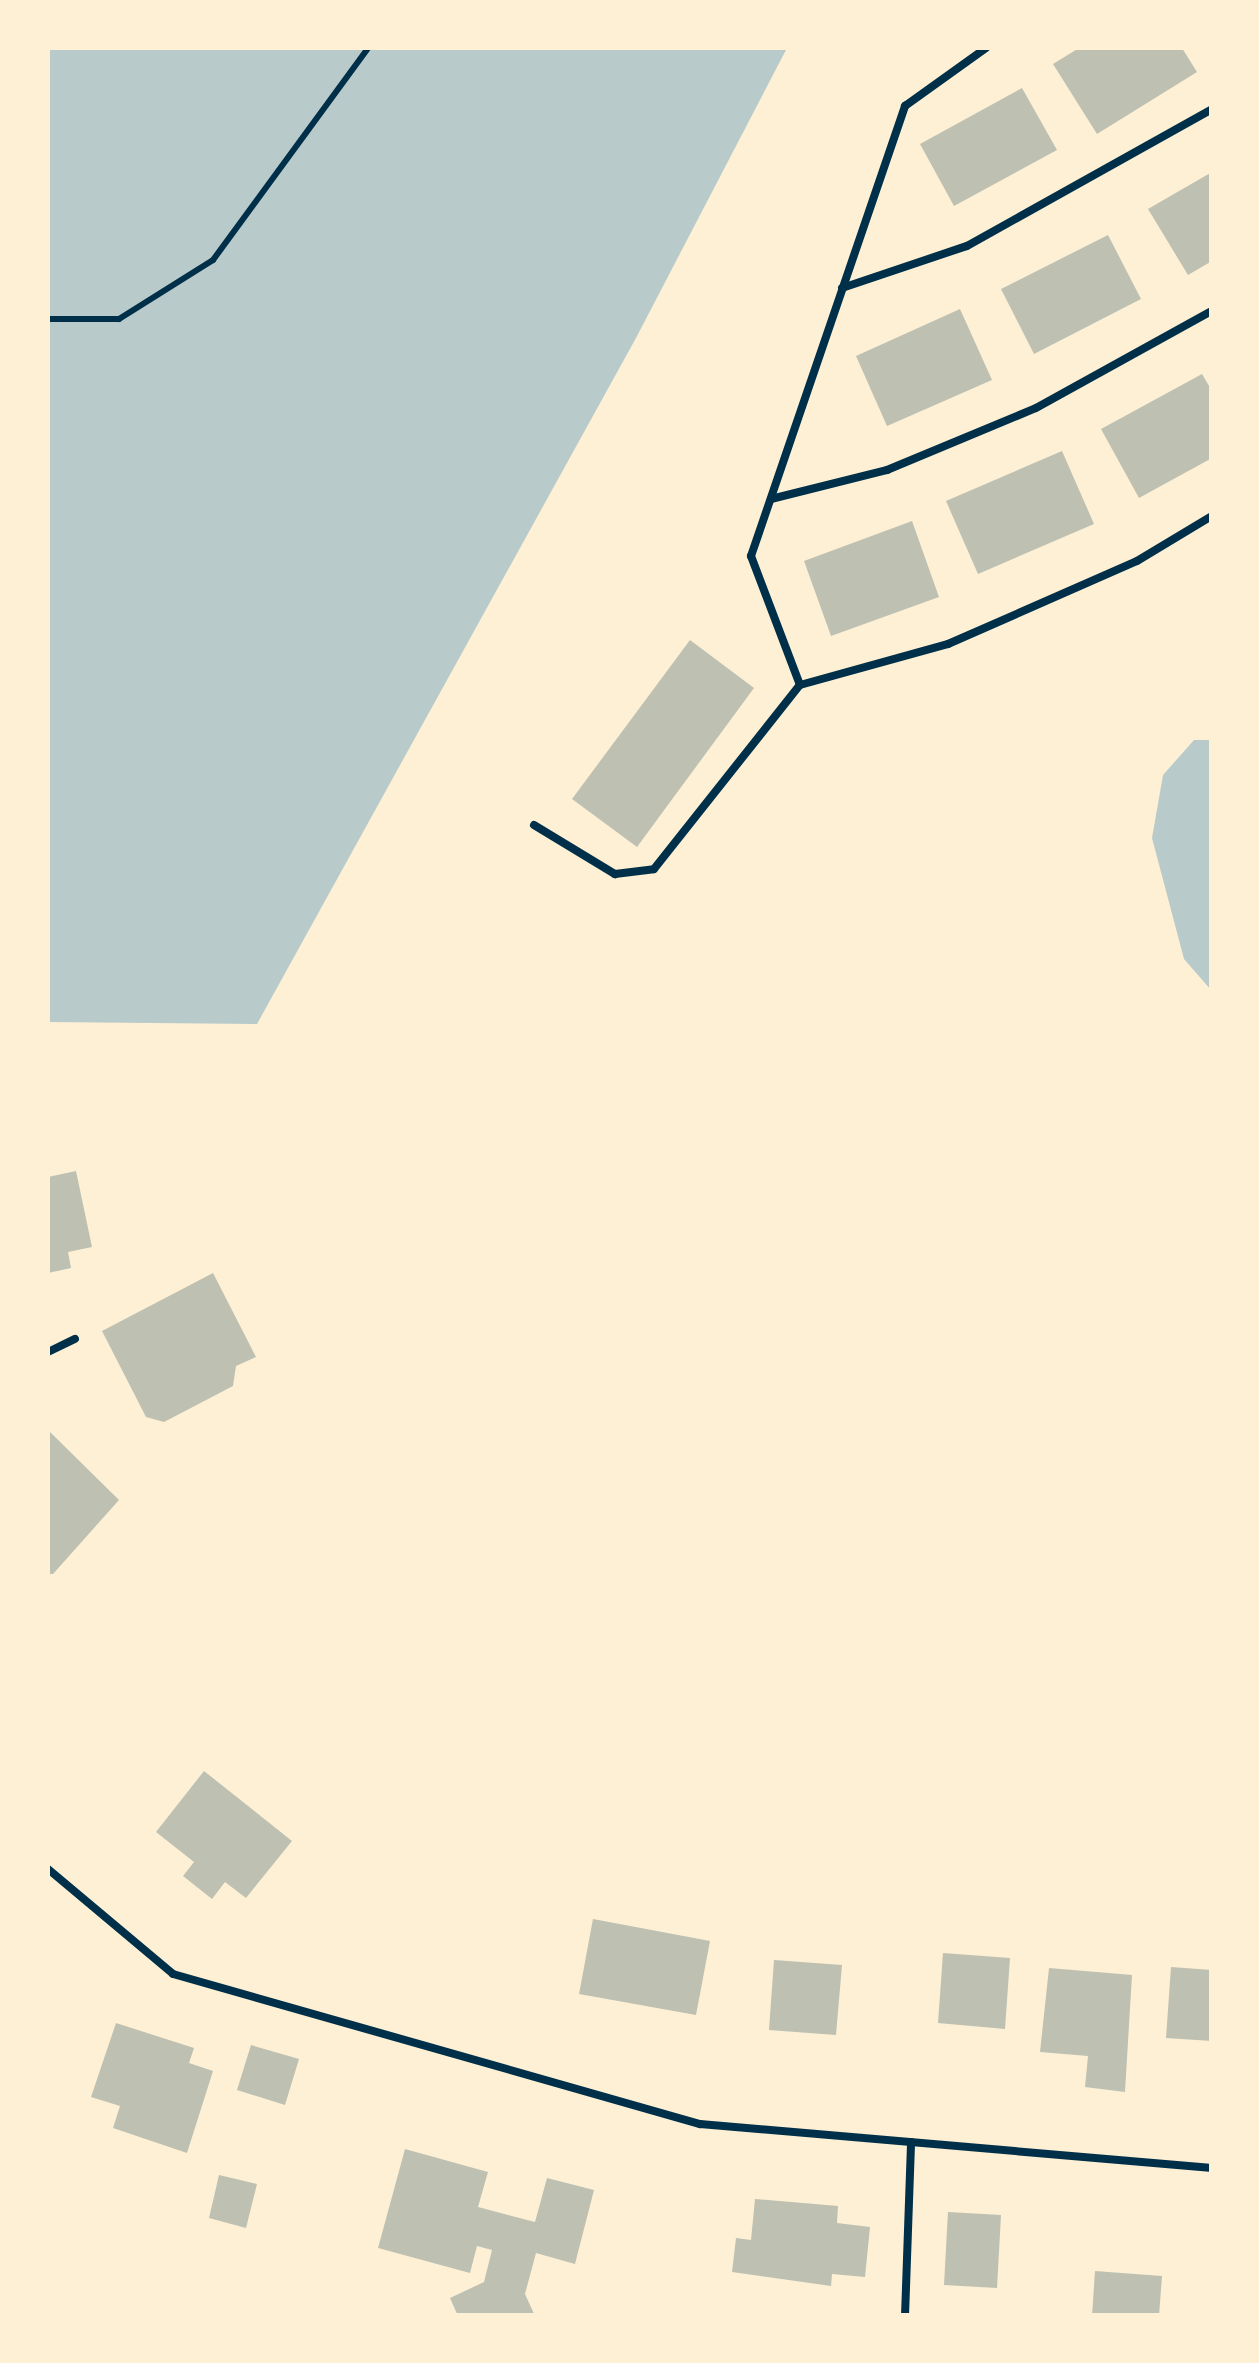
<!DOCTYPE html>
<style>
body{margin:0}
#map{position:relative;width:1259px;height:2363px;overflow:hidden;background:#fdf0d5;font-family:Manrope,sans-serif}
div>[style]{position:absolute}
.green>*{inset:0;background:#b9caca}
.building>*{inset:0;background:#bec0b2}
.path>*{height:6px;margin:-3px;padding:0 3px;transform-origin:3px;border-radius:3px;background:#003049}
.service>*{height:8px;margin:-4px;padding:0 4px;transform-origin:4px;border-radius:4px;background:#003049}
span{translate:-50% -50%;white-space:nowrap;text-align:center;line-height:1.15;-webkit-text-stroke:9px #fdf0d5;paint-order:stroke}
.frame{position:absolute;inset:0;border:50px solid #fdf0d5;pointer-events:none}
</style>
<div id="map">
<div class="green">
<i style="clip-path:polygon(48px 48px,787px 48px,636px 338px,257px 1024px,48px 1022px)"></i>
<i style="clip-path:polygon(1194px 740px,1211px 740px,1211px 990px,1184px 959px,1152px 838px,1163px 775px)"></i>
</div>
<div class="building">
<i style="clip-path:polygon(1079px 48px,1182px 48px,1197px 72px,1097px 134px,1053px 64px)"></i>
<i style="clip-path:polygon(1022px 88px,1057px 150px,954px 206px,920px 144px)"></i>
<i style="clip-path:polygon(1212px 172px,1212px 261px,1188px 275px,1148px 209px)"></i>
<i style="clip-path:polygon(1108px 235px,1141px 299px,1034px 354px,1001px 289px)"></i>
<i style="clip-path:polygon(960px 309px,992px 380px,887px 426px,856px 356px)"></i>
<i style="clip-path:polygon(1202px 374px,1212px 391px,1212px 458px,1139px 498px,1101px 429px)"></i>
<i style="clip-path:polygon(1062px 451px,1094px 524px,978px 574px,946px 501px)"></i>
<i style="clip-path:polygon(912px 521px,939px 597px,831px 636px,804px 561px)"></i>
<i style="clip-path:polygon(690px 640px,754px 688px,637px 847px,572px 799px)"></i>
<i style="clip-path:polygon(76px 1171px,92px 1247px,68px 1252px,71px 1268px,48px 1273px,48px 1177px)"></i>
<i style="clip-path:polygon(213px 1273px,256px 1357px,236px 1366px,233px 1386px,164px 1422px,146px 1417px,102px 1331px)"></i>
<i style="clip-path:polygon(48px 1430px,119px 1500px,53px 1574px,48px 1574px)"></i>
<i style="clip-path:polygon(204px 1771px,292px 1841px,246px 1898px,225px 1882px,212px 1899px,183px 1876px,194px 1862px,156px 1832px)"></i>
<i style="clip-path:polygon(593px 1919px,710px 1941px,696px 2015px,579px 1994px)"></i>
<i style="clip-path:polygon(943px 1953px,1010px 1958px,1005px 2029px,938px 2023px)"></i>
<i style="clip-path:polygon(774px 1960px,842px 1965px,836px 2035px,769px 2030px)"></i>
<i style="clip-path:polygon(1171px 1967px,1212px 1970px,1212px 2041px,1166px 2038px)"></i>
<i style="clip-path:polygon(1049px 1968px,1132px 1975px,1125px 2092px,1085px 2087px,1088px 2056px,1040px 2052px)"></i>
<i style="clip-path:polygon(116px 2023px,194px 2048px,189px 2063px,213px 2071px,187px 2153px,113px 2128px,120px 2106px,91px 2097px)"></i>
<i style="clip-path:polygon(251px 2045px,299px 2059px,285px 2105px,237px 2090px)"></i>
<i style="clip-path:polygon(405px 2149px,488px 2172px,478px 2207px,535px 2222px,547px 2178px,594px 2190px,575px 2264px,536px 2253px,525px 2294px,535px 2316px,458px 2316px,450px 2298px,484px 2282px,492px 2250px,477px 2246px,470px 2273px,378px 2248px)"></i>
<i style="clip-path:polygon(219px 2175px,257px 2184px,246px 2228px,209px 2218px)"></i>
<i style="clip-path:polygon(755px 2199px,838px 2206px,837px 2223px,870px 2227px,865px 2277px,832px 2274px,831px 2286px,732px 2272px,736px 2238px,751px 2240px)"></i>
<i style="clip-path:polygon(948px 2212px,1001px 2215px,997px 2288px,944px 2285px)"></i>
<i style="clip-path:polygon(1095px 2271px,1162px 2276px,1159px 2316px,1092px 2316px)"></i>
</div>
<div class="path">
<i style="left:48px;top:319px;width:71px"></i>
<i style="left:119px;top:319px;width:111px;rotate:-32.1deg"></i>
<i style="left:213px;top:260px;width:263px;rotate:-53.8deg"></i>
</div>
<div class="service">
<i style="left:842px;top:288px;width:132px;rotate:-18.6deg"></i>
<i style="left:967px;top:246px;width:281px;rotate:-29.2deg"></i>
<i style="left:771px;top:499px;width:120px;rotate:-14deg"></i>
<i style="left:887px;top:470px;width:161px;rotate:-22.6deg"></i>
<i style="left:1036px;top:408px;width:201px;rotate:-28.9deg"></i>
<i style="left:800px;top:685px;width:154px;rotate:-15.5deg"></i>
<i style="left:948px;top:644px;width:206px;rotate:-23.7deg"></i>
<i style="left:1137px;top:561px;width:87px;rotate:-31deg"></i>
<i style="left:534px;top:825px;width:95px;rotate:31.2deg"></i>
<i style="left:615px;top:874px;width:39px;rotate:-7deg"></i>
<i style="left:654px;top:869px;width:235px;rotate:-51.6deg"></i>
<i style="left:800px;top:685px;width:138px;rotate:-110.8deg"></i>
<i style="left:751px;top:556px;width:476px;rotate:-71.1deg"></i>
<i style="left:905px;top:106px;width:100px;rotate:-35.6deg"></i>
<i style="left:48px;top:1352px;width:30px;rotate:-26deg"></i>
<i style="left:48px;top:1869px;width:163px;rotate:40deg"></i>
<i style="left:173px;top:1974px;width:548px;rotate:15.89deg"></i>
<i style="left:700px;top:2124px;width:514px;rotate:4.91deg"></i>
<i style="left:905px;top:2316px;width:174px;rotate:-88deg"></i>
</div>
<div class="frame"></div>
</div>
